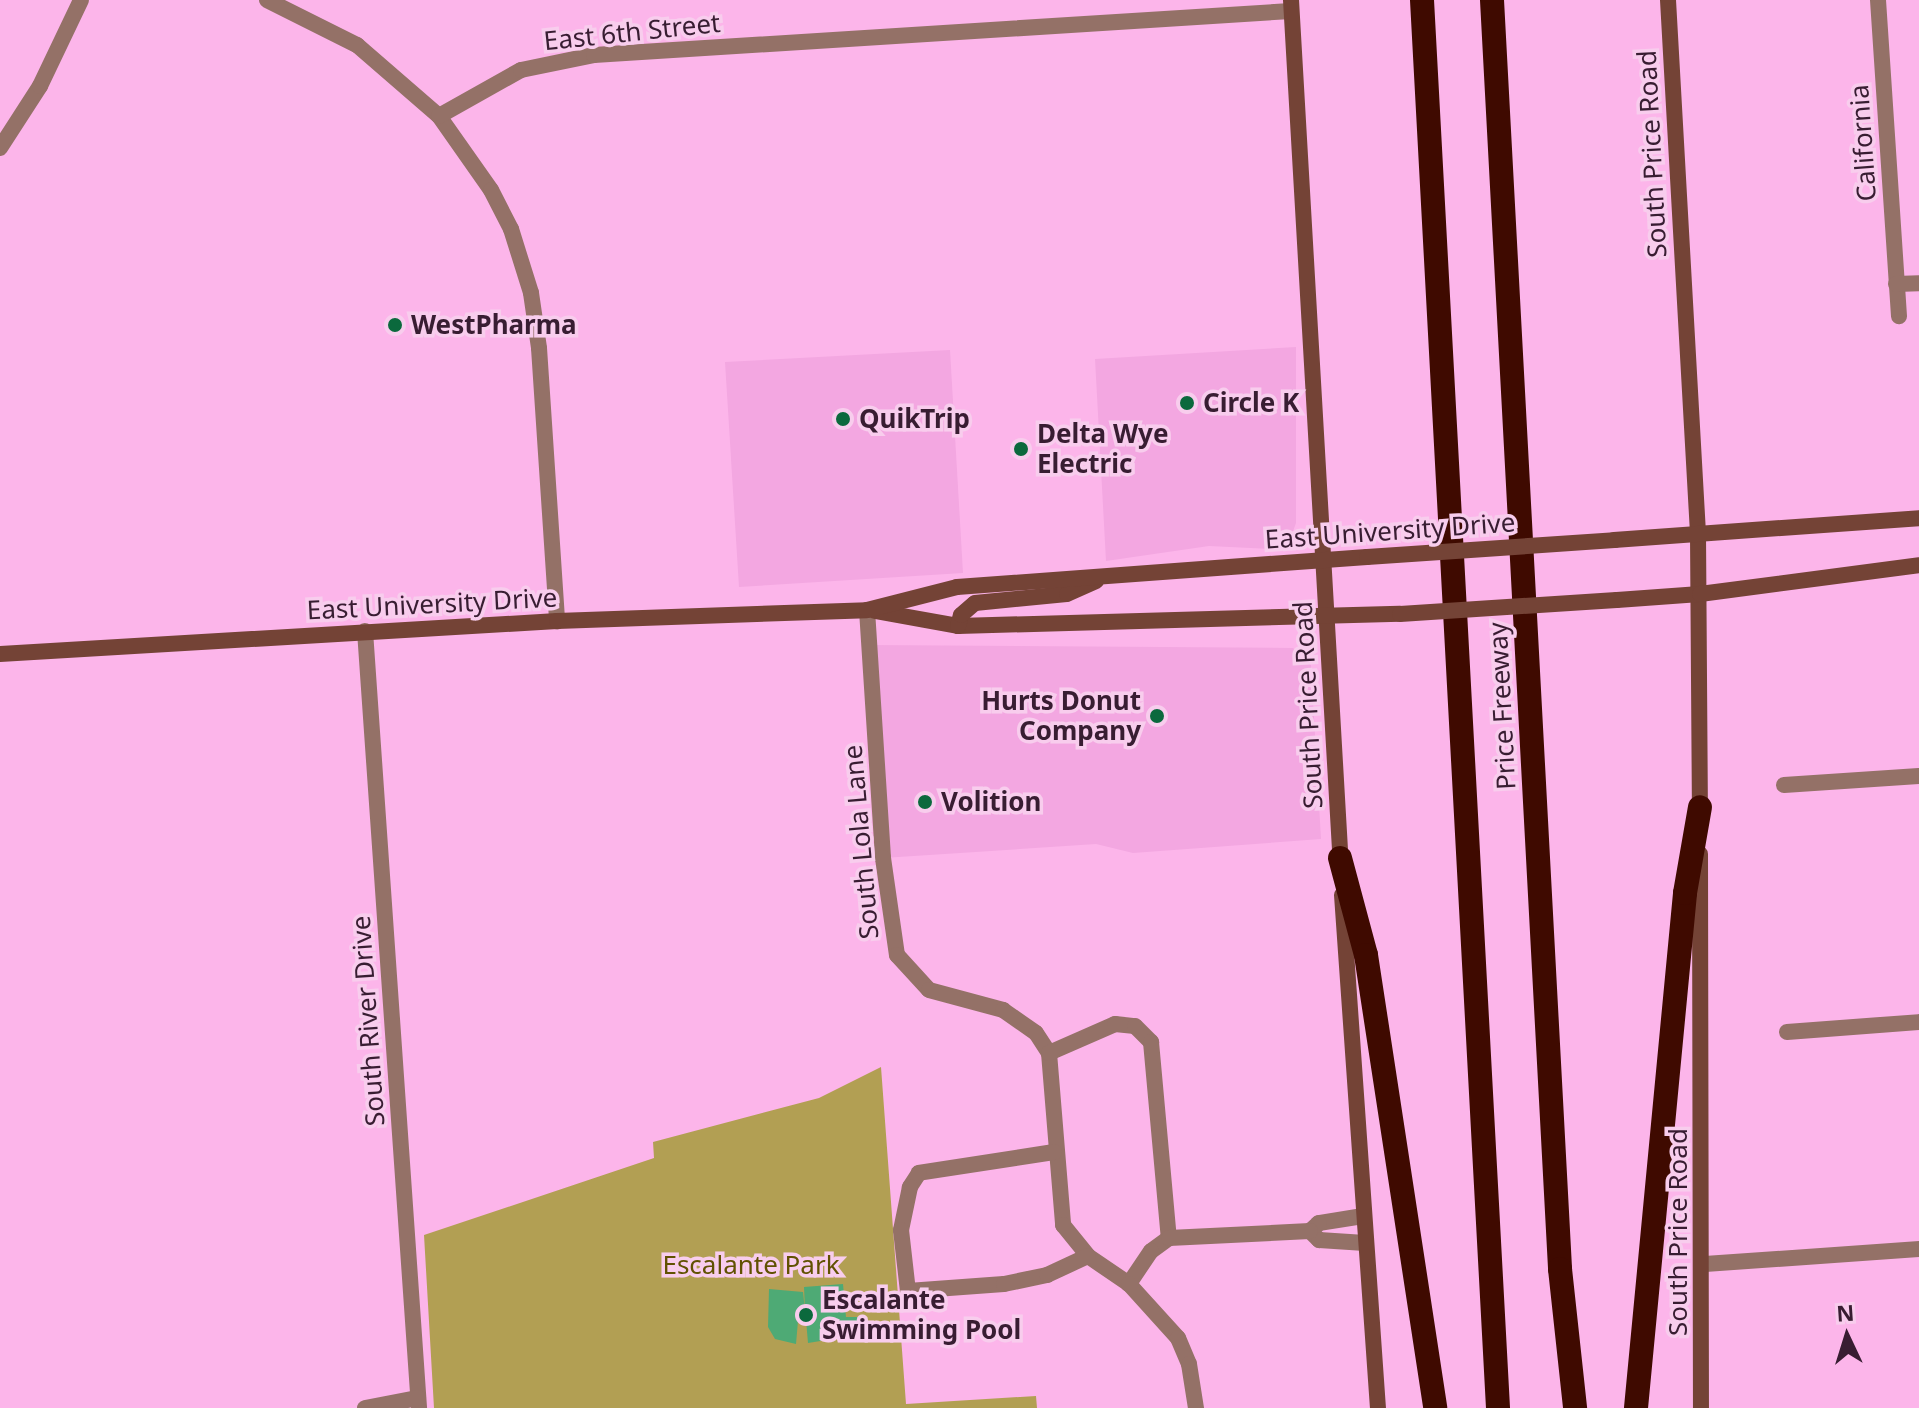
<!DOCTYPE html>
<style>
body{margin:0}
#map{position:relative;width:1919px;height:1408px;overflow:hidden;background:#fcb5ea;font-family:"Noto Sans",sans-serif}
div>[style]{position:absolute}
.built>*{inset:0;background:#f3a7e1}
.green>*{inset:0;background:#b29f53}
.water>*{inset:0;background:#4eaa75}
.minor>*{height:16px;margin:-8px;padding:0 8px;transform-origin:8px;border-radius:8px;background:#947167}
.secondary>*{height:16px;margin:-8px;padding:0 8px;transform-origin:8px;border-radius:8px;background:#744336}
.motorway>*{height:24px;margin:-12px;padding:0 12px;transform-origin:12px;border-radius:12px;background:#3f0a00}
.secondary-bridge>*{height:16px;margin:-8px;padding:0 8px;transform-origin:8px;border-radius:8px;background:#744336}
.dots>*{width:22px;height:22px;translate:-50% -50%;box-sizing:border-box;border:4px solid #f8cded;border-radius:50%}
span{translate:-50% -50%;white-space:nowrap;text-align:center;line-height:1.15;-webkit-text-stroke:7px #f8cded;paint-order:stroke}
.street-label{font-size:26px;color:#381d32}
.poi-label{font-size:26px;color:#381d32;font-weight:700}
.left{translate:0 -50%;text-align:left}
.right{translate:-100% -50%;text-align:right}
.park-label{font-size:26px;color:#615102}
.north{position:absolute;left:1807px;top:1296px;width:80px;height:80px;-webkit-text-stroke:6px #f8cded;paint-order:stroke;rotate:356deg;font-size:22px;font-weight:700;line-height:32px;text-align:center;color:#381d32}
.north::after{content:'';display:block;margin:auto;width:28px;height:36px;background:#381d32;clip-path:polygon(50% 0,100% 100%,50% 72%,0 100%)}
</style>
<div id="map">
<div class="built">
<i style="clip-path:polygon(1296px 347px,1296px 523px,1291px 537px,1271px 549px,1209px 546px,1106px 561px,1095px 359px)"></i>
<i style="clip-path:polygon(950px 350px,963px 573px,739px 587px,725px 362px)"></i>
<i style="clip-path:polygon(869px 645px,1293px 648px,1311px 665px,1321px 839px,1133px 853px,1096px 844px,883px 858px)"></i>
</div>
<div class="green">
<i style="clip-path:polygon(881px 1067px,906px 1404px,1036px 1396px,1037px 1408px,434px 1408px,424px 1235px,654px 1158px,653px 1142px,819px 1098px)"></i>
</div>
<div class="water">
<i style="clip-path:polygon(843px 1284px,846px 1317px,863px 1317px,864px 1334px,808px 1343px,806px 1320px,798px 1321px,796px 1344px,775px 1339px,768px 1327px,769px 1289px,803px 1292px,805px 1311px,804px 1287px)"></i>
</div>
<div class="minor">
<i style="left:267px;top:0;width:101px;rotate:26.6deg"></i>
<i style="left:357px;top:45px;width:108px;rotate:40.9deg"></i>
<i style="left:439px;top:116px;width:90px;rotate:54.9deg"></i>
<i style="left:491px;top:190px;width:44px;rotate:62.9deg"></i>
<i style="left:511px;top:229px;width:67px;rotate:72.6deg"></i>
<i style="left:531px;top:293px;width:56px;rotate:81.7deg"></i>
<i style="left:539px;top:348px;width:274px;rotate:86.2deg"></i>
<i style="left:1878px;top:0;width:317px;rotate:86.2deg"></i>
<i style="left:439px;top:116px;width:94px;rotate:-29.3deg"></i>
<i style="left:521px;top:70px;width:75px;rotate:-11.6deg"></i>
<i style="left:594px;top:55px;width:698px;rotate:-3.61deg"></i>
<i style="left:0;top:148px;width:74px;rotate:-57.2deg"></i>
<i style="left:40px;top:86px;width:95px;rotate:-64.5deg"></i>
<i style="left:1896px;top:284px;width:23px;rotate:-2deg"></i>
<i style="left:867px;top:610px;width:249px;rotate:86.3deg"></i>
<i style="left:883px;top:858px;width:98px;rotate:81.8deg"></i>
<i style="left:897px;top:955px;width:47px;rotate:47.6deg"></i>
<i style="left:929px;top:990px;width:77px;rotate:15.1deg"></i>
<i style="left:1003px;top:1010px;width:40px;rotate:34.9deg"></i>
<i style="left:1036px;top:1033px;width:24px;rotate:57deg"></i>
<i style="left:1049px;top:1053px;width:173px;rotate:85.3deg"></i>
<i style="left:1063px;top:1225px;width:40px;rotate:51deg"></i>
<i style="left:1088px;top:1256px;width:50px;rotate:34.3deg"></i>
<i style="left:365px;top:631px;width:779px;rotate:86.02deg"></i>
<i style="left:1784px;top:785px;width:135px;rotate:-3.8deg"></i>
<i style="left:1787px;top:1032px;width:132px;rotate:-4.3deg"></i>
<i style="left:1049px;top:1053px;width:72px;rotate:-23.7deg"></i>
<i style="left:1115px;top:1024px;width:20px;rotate:6deg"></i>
<i style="left:1135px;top:1026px;width:23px;rotate:45deg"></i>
<i style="left:1151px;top:1042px;width:197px;rotate:84.8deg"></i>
<i style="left:1169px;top:1238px;width:22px;rotate:144deg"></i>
<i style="left:1151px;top:1251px;width:40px;rotate:124deg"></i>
<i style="left:1129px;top:1284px;width:73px;rotate:47.8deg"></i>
<i style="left:1178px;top:1338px;width:28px;rotate:67deg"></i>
<i style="left:1189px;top:1364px;width:45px;rotate:81deg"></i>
<i style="left:1054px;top:1152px;width:137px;rotate:171.2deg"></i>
<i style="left:919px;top:1173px;width:17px;rotate:123deg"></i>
<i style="left:910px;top:1187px;width:44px;rotate:101.8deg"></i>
<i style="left:901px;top:1230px;width:61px;rotate:83.5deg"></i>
<i style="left:908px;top:1291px;width:96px;rotate:-4.2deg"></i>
<i style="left:1004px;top:1284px;width:44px;rotate:-11.8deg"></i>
<i style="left:1047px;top:1275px;width:45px;rotate:-24.9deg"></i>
<i style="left:1363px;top:1216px;width:45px;rotate:171deg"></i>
<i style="left:1319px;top:1223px;width:12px;rotate:138deg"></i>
<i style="left:1310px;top:1231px;width:13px;rotate:45deg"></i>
<i style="left:1319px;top:1240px;width:46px;rotate:3.7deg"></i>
<i style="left:1169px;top:1238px;width:141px;rotate:-2.8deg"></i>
<i style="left:1705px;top:1264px;width:215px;rotate:-4deg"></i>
<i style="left:365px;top:1408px;width:54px;rotate:-10.7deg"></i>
</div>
<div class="secondary">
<i style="left:1291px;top:0;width:869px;rotate:86.7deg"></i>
<i style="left:1668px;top:0;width:535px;rotate:86.78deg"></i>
<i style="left:1698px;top:534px;width:280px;rotate:89.6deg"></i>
<i style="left:1614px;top:540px;width:306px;rotate:-4.1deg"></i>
<i style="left:1617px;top:600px;width:83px;rotate:-4.1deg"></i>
<i style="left:1700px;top:594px;width:221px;rotate:-7.5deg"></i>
<i style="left:875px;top:611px;width:84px;rotate:10.2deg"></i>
<i style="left:958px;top:626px;width:442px;rotate:-1.6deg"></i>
<i style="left:958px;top:626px;width:11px;rotate:-75deg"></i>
<i style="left:961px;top:615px;width:18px;rotate:-41deg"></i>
<i style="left:975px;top:603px;width:92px;rotate:-5.6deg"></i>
<i style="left:1067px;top:594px;width:32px;rotate:-24deg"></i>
<i style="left:0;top:654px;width:558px;rotate:-3.39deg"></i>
<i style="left:557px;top:621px;width:310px;rotate:-2deg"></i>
<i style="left:867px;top:610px;width:93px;rotate:-14.3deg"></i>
<i style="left:957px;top:587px;width:411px;rotate:-4.2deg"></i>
<i style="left:1700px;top:854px;width:554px;rotate:89.9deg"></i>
<i style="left:1342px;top:895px;width:514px;rotate:85.99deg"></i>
</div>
<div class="motorway">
<i style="left:1422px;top:0;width:1410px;rotate:86.91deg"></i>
<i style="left:1492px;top:0;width:1271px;rotate:86.93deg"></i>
<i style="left:1560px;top:1269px;width:140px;rotate:83.8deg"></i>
<i style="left:1340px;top:858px;width:100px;rotate:75deg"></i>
<i style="left:1366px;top:955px;width:458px;rotate:81.3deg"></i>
<i style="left:1636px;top:1408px;width:517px;rotate:-84.56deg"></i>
<i style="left:1685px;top:893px;width:87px;rotate:-80.1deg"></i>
</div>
<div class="secondary-bridge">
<i style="left:1367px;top:557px;width:248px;rotate:-3.9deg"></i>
<i style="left:1400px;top:614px;width:217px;rotate:-3.7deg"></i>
</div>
<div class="dots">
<i style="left:395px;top:325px;background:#0b693d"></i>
<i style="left:1187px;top:403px;background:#0b693d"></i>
<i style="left:843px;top:419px;background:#0b693d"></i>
<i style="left:1021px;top:449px;background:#0b693d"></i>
<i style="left:1157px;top:716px;background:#0b693d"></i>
<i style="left:925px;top:802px;background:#0b693d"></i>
<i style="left:806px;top:1315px;background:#0b693d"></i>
</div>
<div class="street-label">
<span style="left:632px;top:32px;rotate:-6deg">East 6th Street</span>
<span style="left:1863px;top:143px;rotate:-94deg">California</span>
<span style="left:1652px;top:154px;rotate:-93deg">South Price Road</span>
<span style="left:1390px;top:531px;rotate:-4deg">East University Drive</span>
<span style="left:432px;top:604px;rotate:-3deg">East University Drive</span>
<span style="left:1308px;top:705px;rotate:-93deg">South Price Road</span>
<span style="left:1502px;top:706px;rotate:-93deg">Price Freeway</span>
<span style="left:861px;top:842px;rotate:-95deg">South Lola Lane</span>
<span style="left:368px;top:1021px;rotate:-94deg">South River Drive</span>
<span style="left:1678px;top:1232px;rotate:-90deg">South Price Road</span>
</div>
<div class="poi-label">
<span class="left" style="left:411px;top:325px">WestPharma</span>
<span class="left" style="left:1203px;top:403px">Circle K</span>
<span class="left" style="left:859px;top:419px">QuikTrip</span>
<span class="left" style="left:1037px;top:449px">Delta Wye<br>Electric</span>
<span class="right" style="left:1141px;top:716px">Hurts Donut<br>Company</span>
<span class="left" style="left:941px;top:802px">Volition</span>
<span class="left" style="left:822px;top:1315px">Escalante<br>Swimming Pool</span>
</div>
<div class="park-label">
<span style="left:751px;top:1265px">Escalante Park</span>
</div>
<div class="north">N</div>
</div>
